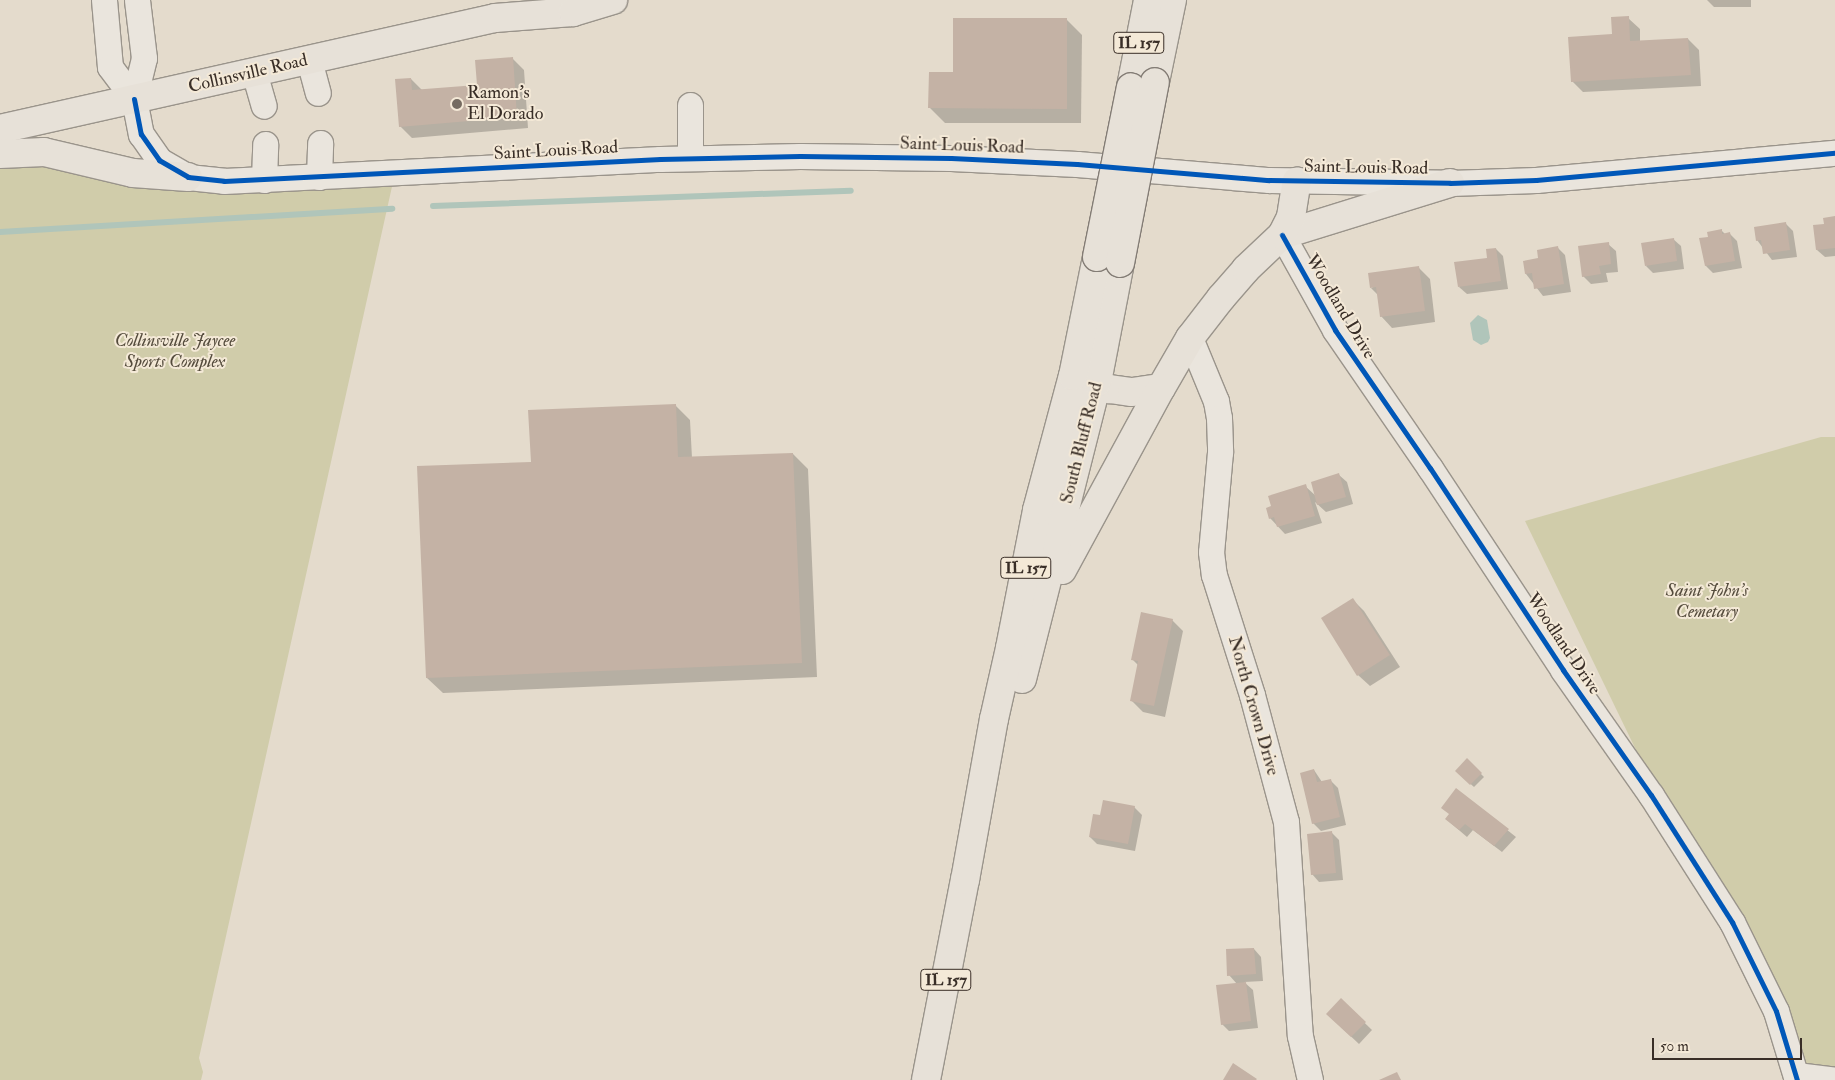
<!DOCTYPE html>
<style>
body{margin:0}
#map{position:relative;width:1835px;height:1080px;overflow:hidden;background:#e4dbcc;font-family:"IM FELL Double Pica",serif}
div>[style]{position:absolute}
.green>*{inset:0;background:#d0ccaa}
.water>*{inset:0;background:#b0c5ba}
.shadow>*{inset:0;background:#0003}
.stream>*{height:6px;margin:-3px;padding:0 3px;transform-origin:3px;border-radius:3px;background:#b0c5ba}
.building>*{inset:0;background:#c4b2a5}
.roads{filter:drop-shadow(1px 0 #9a948b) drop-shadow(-1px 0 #9a948b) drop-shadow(0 1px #9a948b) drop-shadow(0 -1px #9a948b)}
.minor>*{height:25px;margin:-12.5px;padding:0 12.5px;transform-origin:12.5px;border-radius:12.5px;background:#eae5dd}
.major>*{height:28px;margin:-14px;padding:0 14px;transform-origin:14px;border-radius:14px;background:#e7e1d8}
.bridges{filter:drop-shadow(1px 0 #837c75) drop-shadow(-1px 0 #837c75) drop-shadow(0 1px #837c75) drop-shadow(0 -1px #837c75)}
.major-bridge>*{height:28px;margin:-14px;padding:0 14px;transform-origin:14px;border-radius:14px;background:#e7e1d8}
.cycleway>*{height:5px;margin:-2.5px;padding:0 2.5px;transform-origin:2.5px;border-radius:2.5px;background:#0057b8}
.dots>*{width:14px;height:14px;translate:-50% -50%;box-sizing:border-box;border:2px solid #f4e9d7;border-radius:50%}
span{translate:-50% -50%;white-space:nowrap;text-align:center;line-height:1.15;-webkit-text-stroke:4px #f4e9d7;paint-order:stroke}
.shield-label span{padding:1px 4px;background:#f4e9d7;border:1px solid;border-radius:4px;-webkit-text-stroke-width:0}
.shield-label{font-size:16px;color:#392e27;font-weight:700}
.street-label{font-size:18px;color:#392e27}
.poi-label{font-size:18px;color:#392e27}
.left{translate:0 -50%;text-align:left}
.park-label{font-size:18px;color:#544b3c;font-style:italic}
.scale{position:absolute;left:1652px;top:1038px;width:150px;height:22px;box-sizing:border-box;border:2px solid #392e27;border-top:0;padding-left:6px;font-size:15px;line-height:18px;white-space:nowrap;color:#392e27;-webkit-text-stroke:4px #f4e9d7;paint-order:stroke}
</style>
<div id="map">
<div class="green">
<i style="clip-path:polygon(0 156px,133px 173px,395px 173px,199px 1058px,203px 1072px,201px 1080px,0 1080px)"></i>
<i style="clip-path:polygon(1821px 437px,1835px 437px,1835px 1080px,1796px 1080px,1525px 521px)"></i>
</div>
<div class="water">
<i style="clip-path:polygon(1478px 315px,1487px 320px,1490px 338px,1488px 342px,1481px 345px,1473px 340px,1470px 323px)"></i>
</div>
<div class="shadow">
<i style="clip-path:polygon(1707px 0,1751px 0,1751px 7px,1714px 7px)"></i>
<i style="clip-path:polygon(1628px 18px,1640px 29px,1640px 42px,1688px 39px,1699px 50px,1701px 86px,1583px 92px,1572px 81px)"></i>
<i style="clip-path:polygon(1067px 20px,1082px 35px,1081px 123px,945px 123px,930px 108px,954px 73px)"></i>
<i style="clip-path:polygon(512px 58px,524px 70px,528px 128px,412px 138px,400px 126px,411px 79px,422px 90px,479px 86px)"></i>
<i style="clip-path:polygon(1835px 218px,1835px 256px,1825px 257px,1817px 250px,1825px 225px)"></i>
<i style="clip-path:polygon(1786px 224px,1793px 231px,1797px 257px,1772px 260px,1757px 240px)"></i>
<i style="clip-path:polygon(1721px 230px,1725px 234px,1730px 234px,1737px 241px,1742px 268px,1713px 273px,1706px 266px,1710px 238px)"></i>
<i style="clip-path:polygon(1673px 239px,1681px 246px,1684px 269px,1653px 273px,1646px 266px)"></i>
<i style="clip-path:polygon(1608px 244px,1616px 251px,1618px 272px,1606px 273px,1608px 282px,1591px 284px,1583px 276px)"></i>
<i style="clip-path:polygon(1558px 248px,1565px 255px,1571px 292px,1543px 296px,1526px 274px,1524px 262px,1540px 260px)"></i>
<i style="clip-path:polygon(1496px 249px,1503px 256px,1508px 289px,1467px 294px,1459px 287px)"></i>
<i style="clip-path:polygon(1419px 268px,1430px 279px,1435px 322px,1392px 328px,1381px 316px,1378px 295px,1371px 288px)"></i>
<i style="clip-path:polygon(675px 405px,690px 420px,692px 458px,793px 454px,808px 469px,817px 677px,443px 693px,427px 678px)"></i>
<i style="clip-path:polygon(1339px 475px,1347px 482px,1353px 504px,1326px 512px,1315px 502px,1322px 523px,1285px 534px,1270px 518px,1305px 486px,1316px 496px)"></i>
<i style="clip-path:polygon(1353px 600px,1364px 611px,1400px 667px,1370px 686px,1358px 675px)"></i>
<i style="clip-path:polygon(1172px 620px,1183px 631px,1165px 717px,1143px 712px,1131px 700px,1138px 665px,1133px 660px)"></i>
<i style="clip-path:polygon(1467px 760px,1484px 777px,1474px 787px,1456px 771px)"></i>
<i style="clip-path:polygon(1314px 770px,1322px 782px,1330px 780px,1338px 788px,1346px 825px,1321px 831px,1313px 823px)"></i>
<i style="clip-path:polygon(1457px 790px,1516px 837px,1502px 852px,1473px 830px,1467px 837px,1446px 819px,1450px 814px)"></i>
<i style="clip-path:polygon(1134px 807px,1142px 815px,1135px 851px,1097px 844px,1090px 837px,1101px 816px)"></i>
<i style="clip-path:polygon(1332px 833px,1339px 840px,1343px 880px,1319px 882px,1312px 874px)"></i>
<i style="clip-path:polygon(1254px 949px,1261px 957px,1263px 981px,1244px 982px,1253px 990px,1258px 1028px,1229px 1031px,1222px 1024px,1237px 984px,1229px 975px)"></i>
<i style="clip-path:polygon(1341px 1000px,1372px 1030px,1359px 1044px,1327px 1014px)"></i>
</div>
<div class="stream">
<i style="left:433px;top:206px;width:418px;rotate:-2.1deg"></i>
<i style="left:0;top:232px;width:393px;rotate:-3.4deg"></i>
</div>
<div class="building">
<i style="clip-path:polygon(1629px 16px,1630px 41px,1688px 38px,1691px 75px,1571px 82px,1568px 37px,1612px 34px,1611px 17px)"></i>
<i style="clip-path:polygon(953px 18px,1067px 18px,1067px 109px,928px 108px,929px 72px,953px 72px)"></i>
<i style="clip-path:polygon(513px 57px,517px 117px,399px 127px,395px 79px,411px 78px,412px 90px,477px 85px,475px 60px)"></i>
<i style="clip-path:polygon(1835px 216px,1835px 248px,1816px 250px,1813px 225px,1824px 224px,1823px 218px)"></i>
<i style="clip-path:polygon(1786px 222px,1790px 250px,1763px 254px,1761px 240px,1756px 241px,1754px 227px)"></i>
<i style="clip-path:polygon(1722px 229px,1722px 234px,1730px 232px,1735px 261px,1705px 266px,1699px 238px,1708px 237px,1707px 232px)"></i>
<i style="clip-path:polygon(1674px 238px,1677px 261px,1645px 266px,1641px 243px)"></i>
<i style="clip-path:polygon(1609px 242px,1611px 264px,1599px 266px,1601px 274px,1582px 277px,1578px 246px)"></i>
<i style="clip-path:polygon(1558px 246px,1564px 284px,1534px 289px,1532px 273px,1525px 274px,1523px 261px,1538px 258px,1537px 250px)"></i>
<i style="clip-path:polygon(1496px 248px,1501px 281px,1458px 287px,1454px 262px,1487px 258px,1486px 249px)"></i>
<i style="clip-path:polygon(1419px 266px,1425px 311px,1380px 317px,1376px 287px,1370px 288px,1368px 273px)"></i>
<i style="clip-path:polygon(676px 404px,678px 457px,793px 453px,802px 663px,426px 678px,417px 466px,531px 462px,528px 410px)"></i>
<i style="clip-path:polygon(1339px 473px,1346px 497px,1317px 505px,1311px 482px)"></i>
<i style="clip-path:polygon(1306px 484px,1315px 516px,1277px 527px,1274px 517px,1269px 519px,1266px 508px,1271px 506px,1268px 496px)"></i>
<i style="clip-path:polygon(1353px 598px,1390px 655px,1357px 676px,1321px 618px)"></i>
<i style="clip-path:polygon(1141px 612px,1173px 619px,1154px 706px,1130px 701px,1138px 661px,1131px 660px)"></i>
<i style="clip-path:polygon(1467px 758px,1482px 773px,1470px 785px,1455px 771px)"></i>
<i style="clip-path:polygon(1314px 769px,1317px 782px,1331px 779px,1340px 817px,1312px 824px,1300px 773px)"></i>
<i style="clip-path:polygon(1456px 788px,1509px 829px,1494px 846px,1465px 824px,1459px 830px,1445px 819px,1449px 814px,1441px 808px)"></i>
<i style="clip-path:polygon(1103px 800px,1135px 806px,1128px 844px,1089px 837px,1093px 814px,1100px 815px)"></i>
<i style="clip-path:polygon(1332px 831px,1336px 873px,1311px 875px,1307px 834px)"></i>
<i style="clip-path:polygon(1254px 948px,1256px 974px,1227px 976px,1226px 949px)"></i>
<i style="clip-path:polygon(1246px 982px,1251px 1021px,1221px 1025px,1216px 985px)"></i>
<i style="clip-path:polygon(1341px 998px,1366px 1022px,1351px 1037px,1326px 1014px)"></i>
<i style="clip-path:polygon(1233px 1063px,1257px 1079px,1256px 1080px,1223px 1080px)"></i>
<i style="clip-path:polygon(1397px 1072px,1401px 1080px,1379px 1080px)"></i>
</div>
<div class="roads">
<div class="minor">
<i style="left:104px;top:0;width:67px;rotate:84.9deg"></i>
<i style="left:110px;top:67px;width:40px;rotate:53deg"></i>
<i style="left:134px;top:99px;width:36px;rotate:79deg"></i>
<i style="left:141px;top:134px;width:32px;rotate:55deg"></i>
<i style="left:159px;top:160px;width:34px;rotate:30deg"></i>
<i style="left:188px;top:177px;width:36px;rotate:6deg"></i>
<i style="left:224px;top:181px;width:437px;rotate:-2.9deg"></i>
<i style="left:660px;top:159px;width:140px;rotate:-1.2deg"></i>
<i style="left:800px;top:156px;width:151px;rotate:0.8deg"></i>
<i style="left:951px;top:158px;width:126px;rotate:2.7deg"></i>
<i style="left:1077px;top:164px;width:193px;rotate:4.8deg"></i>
<i style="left:1269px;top:180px;width:181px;rotate:0.9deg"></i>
<i style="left:1450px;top:183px;width:86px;rotate:-2deg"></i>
<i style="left:1536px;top:180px;width:300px;rotate:-5.2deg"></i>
<i style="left:309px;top:60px;width:34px;rotate:75deg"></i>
<i style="left:254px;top:72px;width:35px;rotate:74deg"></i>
<i style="left:134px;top:99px;width:42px;rotate:-76.3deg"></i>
<i style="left:144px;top:58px;width:58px;rotate:-96.9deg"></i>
<i style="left:690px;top:158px;width:53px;rotate:-90deg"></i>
<i style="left:319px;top:177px;width:34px;rotate:-88deg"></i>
<i style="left:264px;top:180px;width:36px;rotate:-88deg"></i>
<i style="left:1282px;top:235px;width:109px;rotate:60.8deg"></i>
<i style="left:1335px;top:330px;width:168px;rotate:55.5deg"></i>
<i style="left:1430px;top:468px;width:242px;rotate:56.6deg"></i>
<i style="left:1563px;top:670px;width:153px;rotate:54.9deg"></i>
<i style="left:1651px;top:795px;width:151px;rotate:57.5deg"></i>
<i style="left:1732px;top:922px;width:99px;rotate:63.7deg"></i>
<i style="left:1776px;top:1011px;width:72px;rotate:73.1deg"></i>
<i style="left:1190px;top:338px;width:68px;rotate:67.6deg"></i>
<i style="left:1216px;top:401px;width:17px;rotate:80deg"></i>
<i style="left:1219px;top:418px;width:34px;rotate:88deg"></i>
<i style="left:1220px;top:452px;width:100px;rotate:95.1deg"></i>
<i style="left:1211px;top:552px;width:23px;rotate:83deg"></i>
<i style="left:1214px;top:575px;width:126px;rotate:72.4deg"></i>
<i style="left:1252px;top:695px;width:131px;rotate:75deg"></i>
<i style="left:1286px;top:822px;width:214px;rotate:86.3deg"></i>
<i style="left:1300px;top:1036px;width:45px;rotate:77.2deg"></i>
<i style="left:1796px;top:1075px;width:39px;rotate:7deg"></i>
</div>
<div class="major">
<i style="left:1155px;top:82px;width:84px;rotate:-78.3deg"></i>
<i style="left:1131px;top:87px;width:89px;rotate:-78.9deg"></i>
<i style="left:0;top:129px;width:507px;rotate:-12.64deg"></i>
<i style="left:495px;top:18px;width:78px;rotate:-4.4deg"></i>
<i style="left:573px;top:12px;width:42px;rotate:-16.7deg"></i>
<i style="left:0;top:154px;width:44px;rotate:-2.6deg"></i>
<i style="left:44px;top:152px;width:91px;rotate:13.3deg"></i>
<i style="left:133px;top:173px;width:55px;rotate:4.2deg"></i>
<i style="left:1282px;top:235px;width:176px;rotate:-17.2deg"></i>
<i style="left:1079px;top:378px;width:33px;rotate:20deg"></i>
<i style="left:1110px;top:389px;width:22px;rotate:8deg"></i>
<i style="left:1132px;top:392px;width:29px;rotate:-8deg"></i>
<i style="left:1161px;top:388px;width:58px;rotate:-59.9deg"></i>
<i style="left:1190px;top:338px;width:51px;rotate:-52.2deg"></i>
<i style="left:1221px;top:298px;width:38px;rotate:-49deg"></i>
<i style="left:1246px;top:269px;width:50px;rotate:-43.4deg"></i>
<i style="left:1282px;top:235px;width:20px;rotate:-63deg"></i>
<i style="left:1291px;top:217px;width:36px;rotate:-81deg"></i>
<i style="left:1062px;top:570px;width:207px;rotate:-61.5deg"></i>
<i style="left:1022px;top:679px;width:306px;rotate:-75.8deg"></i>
<i style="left:1097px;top:382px;width:121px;rotate:-79.1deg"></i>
<i style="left:926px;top:1080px;width:204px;rotate:-79deg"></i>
<i style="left:965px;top:880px;width:164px;rotate:-79.8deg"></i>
<i style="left:994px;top:719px;width:73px;rotate:-77.3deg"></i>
<i style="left:1010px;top:648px;width:141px;rotate:-78.9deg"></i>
<i style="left:1037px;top:510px;width:139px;rotate:-75deg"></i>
<i style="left:1073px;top:376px;width:121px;rotate:-78.6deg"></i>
</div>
</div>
<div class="bridges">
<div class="major-bridge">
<i style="left:1097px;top:257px;width:173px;rotate:-78.7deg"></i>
<i style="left:1120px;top:263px;width:184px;rotate:-79.1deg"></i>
</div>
</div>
<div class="cycleway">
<i style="left:134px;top:99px;width:36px;rotate:79deg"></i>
<i style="left:141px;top:134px;width:32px;rotate:55deg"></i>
<i style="left:159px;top:160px;width:34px;rotate:30deg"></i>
<i style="left:188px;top:177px;width:36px;rotate:6deg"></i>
<i style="left:224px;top:181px;width:437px;rotate:-2.9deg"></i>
<i style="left:660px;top:159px;width:140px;rotate:-1.2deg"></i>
<i style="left:800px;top:156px;width:151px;rotate:0.8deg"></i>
<i style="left:951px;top:158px;width:126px;rotate:2.7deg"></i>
<i style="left:1077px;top:164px;width:193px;rotate:4.8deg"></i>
<i style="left:1269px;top:180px;width:181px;rotate:0.9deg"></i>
<i style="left:1450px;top:183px;width:86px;rotate:-2deg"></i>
<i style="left:1536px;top:180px;width:300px;rotate:-5.2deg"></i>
<i style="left:1282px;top:235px;width:109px;rotate:60.8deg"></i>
<i style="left:1335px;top:330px;width:168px;rotate:55.5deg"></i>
<i style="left:1430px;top:468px;width:242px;rotate:56.6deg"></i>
<i style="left:1563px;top:670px;width:153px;rotate:54.9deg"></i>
<i style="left:1651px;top:795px;width:151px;rotate:57.5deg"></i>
<i style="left:1732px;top:922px;width:99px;rotate:63.7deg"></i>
<i style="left:1776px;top:1011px;width:72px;rotate:73.1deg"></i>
</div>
<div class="dots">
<i style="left:457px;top:104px;background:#756b61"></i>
</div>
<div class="shield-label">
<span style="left:1139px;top:43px">IL 157</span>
<span style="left:1026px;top:568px">IL 157</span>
<span style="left:946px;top:980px">IL 157</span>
</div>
<div class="street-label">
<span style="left:248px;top:74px;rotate:-13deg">Collinsville Road</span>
<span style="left:962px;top:146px;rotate:2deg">Saint Louis Road</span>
<span style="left:556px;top:151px;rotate:-3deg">Saint Louis Road</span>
<span style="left:1366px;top:168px;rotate:1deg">Saint Louis Road</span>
<span style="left:1340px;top:307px;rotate:59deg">Woodland Drive</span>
<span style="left:1082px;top:443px;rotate:-76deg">South Bluff Road</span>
<span style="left:1563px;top:644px;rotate:56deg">Woodland Drive</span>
<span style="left:1253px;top:706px;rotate:74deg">North Crown Drive</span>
</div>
<div class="poi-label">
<span class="left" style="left:467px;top:104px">Ramon's<br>El Dorado</span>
</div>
<div class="park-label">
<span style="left:175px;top:352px">Collinsville Jaycee<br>Sports Complex</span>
<span style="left:1707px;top:602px">Saint John's<br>Cemetary</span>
</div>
<div class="scale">50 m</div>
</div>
